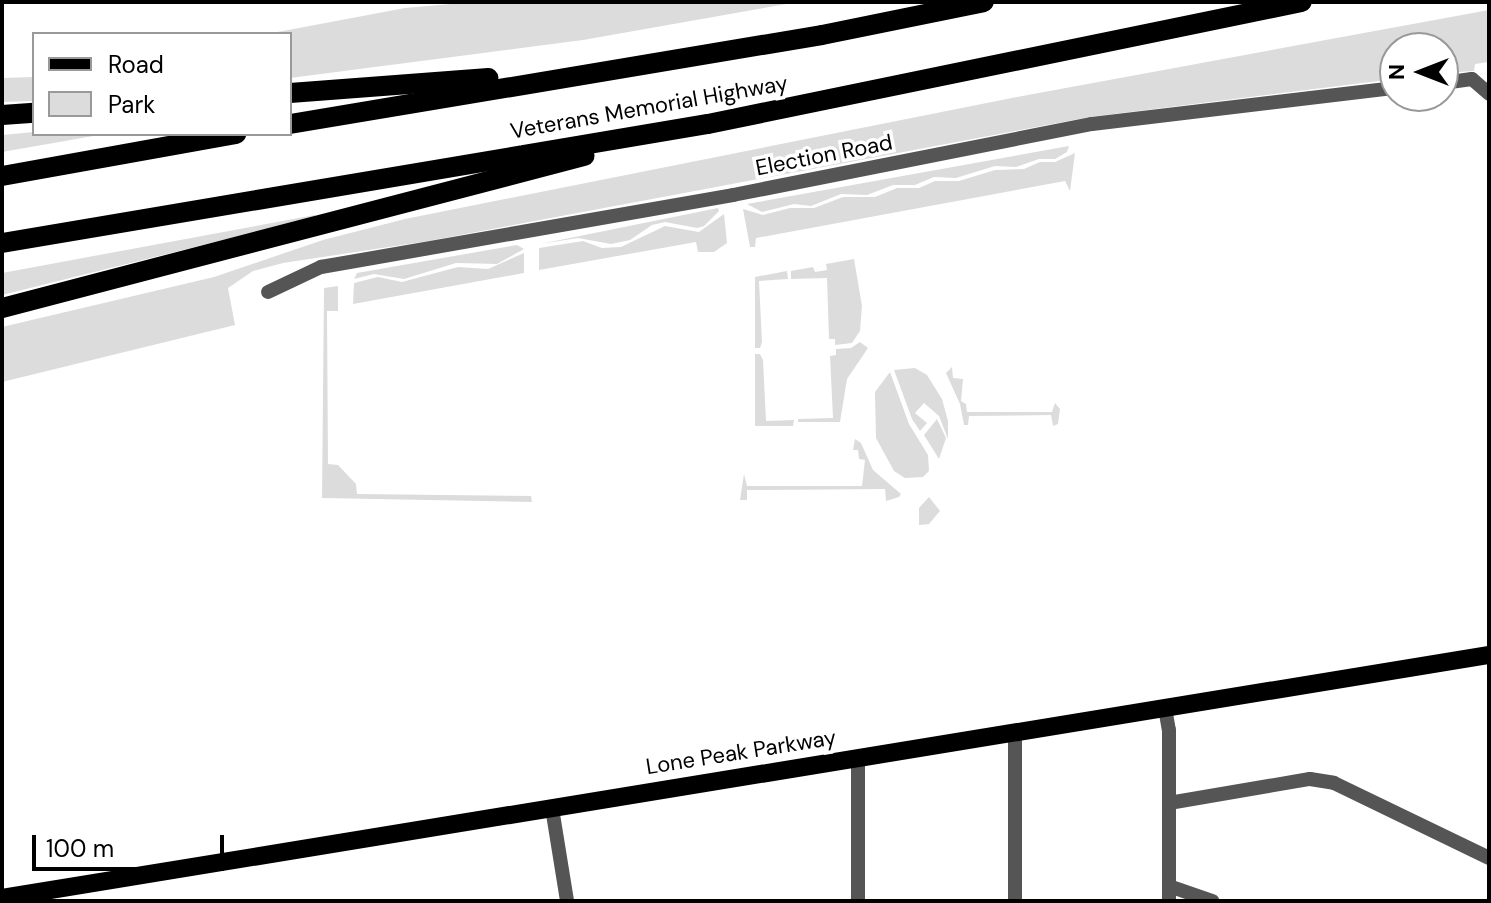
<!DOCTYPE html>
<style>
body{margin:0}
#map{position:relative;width:1491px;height:903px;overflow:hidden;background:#fff;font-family:"DM Sans",sans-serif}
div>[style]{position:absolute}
.green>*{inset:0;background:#dcdcdc}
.minor>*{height:14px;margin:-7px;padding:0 7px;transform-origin:7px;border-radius:7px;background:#555}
.major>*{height:18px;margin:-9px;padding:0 9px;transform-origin:9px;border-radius:9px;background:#000}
.highway>*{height:20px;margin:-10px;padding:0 10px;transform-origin:10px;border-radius:10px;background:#000}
span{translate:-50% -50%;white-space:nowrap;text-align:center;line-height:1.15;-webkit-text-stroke:7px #fff;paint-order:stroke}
.street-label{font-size:22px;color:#000}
.frame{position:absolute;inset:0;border:4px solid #000;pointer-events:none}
.legend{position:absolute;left:32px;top:32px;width:260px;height:104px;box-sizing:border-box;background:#fff;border:2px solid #999;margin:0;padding:10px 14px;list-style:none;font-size:24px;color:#000}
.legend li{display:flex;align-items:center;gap:16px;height:40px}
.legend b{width:40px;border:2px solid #999}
.north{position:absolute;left:1379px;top:32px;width:80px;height:80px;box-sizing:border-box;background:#fff;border:2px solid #999;border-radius:50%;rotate:270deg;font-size:22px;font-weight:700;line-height:32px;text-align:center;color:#000}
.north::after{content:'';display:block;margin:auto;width:28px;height:36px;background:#000;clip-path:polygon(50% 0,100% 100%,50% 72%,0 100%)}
.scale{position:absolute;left:32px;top:835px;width:192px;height:36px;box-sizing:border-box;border:4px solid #000;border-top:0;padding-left:10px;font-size:24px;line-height:28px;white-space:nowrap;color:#000;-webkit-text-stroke:6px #fff;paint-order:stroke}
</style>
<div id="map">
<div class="green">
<i style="clip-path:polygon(474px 2px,798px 2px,583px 40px,290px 78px,290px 34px,267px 34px,405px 8px)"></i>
<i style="clip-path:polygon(1489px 10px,1489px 62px,1475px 64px,1474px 71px,1443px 73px,1443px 48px,1395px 48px,1395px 79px,1090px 117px,428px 241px,283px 263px,253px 271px,228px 288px,235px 325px,2px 382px,2px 327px,214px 277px,323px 240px,405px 219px,1017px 97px)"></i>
<i style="clip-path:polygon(34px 77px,34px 101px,2px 102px,2px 78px)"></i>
<i style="clip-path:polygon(34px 132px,34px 134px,105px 134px,2px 152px,2px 135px)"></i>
<i style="clip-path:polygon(1069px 146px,1067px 152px,1055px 159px,1039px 159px,1016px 167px,995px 166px,956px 178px,934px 177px,915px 185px,893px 185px,867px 195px,841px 194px,811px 206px,794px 204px,762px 212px,747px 204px)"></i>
<i style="clip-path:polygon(1075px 153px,1070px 191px,1065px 181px,756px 238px,755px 247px,750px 247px,743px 209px,763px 215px,790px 208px,814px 208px,843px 197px,875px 197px,897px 188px,919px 188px,935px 181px,959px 181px,995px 170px,1024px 169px,1040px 162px,1055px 162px)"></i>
<i style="clip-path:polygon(718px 208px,719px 211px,704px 226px,697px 228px,665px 222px,652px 225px,630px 240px,611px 244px,578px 238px,540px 244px)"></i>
<i style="clip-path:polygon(724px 214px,727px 243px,714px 252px,698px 252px,696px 242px,539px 270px,539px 248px,583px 241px,602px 248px,621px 247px,665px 226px,699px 232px)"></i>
<i style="clip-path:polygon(315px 215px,315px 217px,2px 295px,2px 273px)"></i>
<i style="clip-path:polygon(517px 245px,524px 249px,497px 264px,456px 263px,404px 279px,374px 274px,354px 279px,357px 273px)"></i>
<i style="clip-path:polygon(524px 253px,524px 273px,353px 304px,354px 283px,378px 277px,402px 282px,458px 267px,488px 269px)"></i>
<i style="clip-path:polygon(854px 259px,862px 306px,860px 331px,852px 343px,835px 345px,835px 339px,829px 339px,827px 278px,791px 279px,791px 271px,813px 267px,815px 272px,827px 270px,826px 264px)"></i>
<i style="clip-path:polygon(787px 271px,788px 279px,759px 281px,762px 342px,760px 348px,755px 348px,755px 277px)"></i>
<i style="clip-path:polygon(338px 286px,338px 311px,327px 311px,328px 464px,338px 465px,356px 484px,357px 494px,531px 496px,532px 502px,322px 498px,324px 288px)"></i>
<i style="clip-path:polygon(860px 342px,868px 348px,847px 379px,840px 422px,798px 422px,798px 419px,833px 418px,830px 356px,836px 355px,836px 349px,851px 348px)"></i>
<i style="clip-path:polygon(755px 354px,760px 354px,763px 360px,766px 421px,794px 420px,793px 426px,755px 426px)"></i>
<i style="clip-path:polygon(952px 367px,953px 378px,963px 379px,961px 401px,966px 404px,967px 412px,1052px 412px,1055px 403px,1060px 409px,1058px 424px,1053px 426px,1051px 415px,969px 416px,968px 425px,964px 425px,960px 404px,946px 373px)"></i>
<i style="clip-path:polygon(915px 368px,927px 375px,942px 399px,948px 421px,948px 439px,939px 416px,924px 403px,915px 413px,927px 423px,920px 431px,912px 419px,894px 370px)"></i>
<i style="clip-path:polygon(890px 372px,909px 424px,928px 455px,929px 471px,923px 477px,905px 478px,894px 471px,876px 438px,875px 392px)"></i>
<i style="clip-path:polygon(937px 419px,946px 438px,939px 459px,924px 435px)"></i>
<i style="clip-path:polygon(855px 439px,861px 443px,873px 470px,901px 494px,899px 497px,886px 501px,885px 489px,747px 490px,747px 500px,740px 500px,744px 474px,747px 486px,862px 486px,865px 460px,859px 459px,858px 450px,853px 450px)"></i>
<i style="clip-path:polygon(929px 497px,940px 511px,929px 524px,919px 525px,919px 508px)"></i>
</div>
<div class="minor">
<i style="left:1443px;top:83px;width:29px;rotate:-8deg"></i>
<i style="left:1472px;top:79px;width:23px;rotate:41deg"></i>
<i style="left:268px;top:292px;width:59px;rotate:-25.3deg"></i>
<i style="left:321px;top:267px;width:418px;rotate:-9.9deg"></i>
<i style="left:733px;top:195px;width:366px;rotate:-11.2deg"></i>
<i style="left:1092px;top:124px;width:305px;rotate:-6.8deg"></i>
<i style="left:1165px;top:708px;width:22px;rotate:80deg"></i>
<i style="left:1169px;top:730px;width:171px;rotate:90deg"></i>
<i style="left:1015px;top:732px;width:169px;rotate:90deg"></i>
<i style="left:858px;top:757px;width:144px;rotate:90deg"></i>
<i style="left:1169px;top:803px;width:143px;rotate:-9.7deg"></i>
<i style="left:1310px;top:779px;width:24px;rotate:9deg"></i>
<i style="left:1334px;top:783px;width:172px;rotate:25.8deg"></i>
<i style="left:552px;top:808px;width:94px;rotate:80.8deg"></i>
<i style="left:1169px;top:886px;width:46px;rotate:19.2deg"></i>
</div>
<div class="major">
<i style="left:2px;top:898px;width:1507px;rotate:-9.28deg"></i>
</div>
<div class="highway">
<i style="left:290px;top:93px;width:199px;rotate:-4.3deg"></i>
<i style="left:2px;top:115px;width:32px;rotate:-4deg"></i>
<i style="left:290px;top:124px;width:539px;rotate:-9.5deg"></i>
<i style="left:822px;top:35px;width:165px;rotate:-11.5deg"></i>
<i style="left:2px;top:176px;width:238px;rotate:-10.2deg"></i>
<i style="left:2px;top:243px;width:716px;rotate:-9.57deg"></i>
<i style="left:708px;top:124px;width:606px;rotate:-11.61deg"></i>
<i style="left:2px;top:308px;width:602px;rotate:-14.64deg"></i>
</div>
<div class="street-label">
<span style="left:649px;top:107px;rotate:-10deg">Veterans Memorial Highway</span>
<span style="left:824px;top:155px;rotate:-11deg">Election Road</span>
<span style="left:741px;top:752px;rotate:-9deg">Lone Peak Parkway</span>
</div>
<div class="frame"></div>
<ul class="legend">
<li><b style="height:10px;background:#000"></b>Road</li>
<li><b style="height:22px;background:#dcdcdc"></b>Park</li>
</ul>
<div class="north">N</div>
<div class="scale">100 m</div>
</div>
